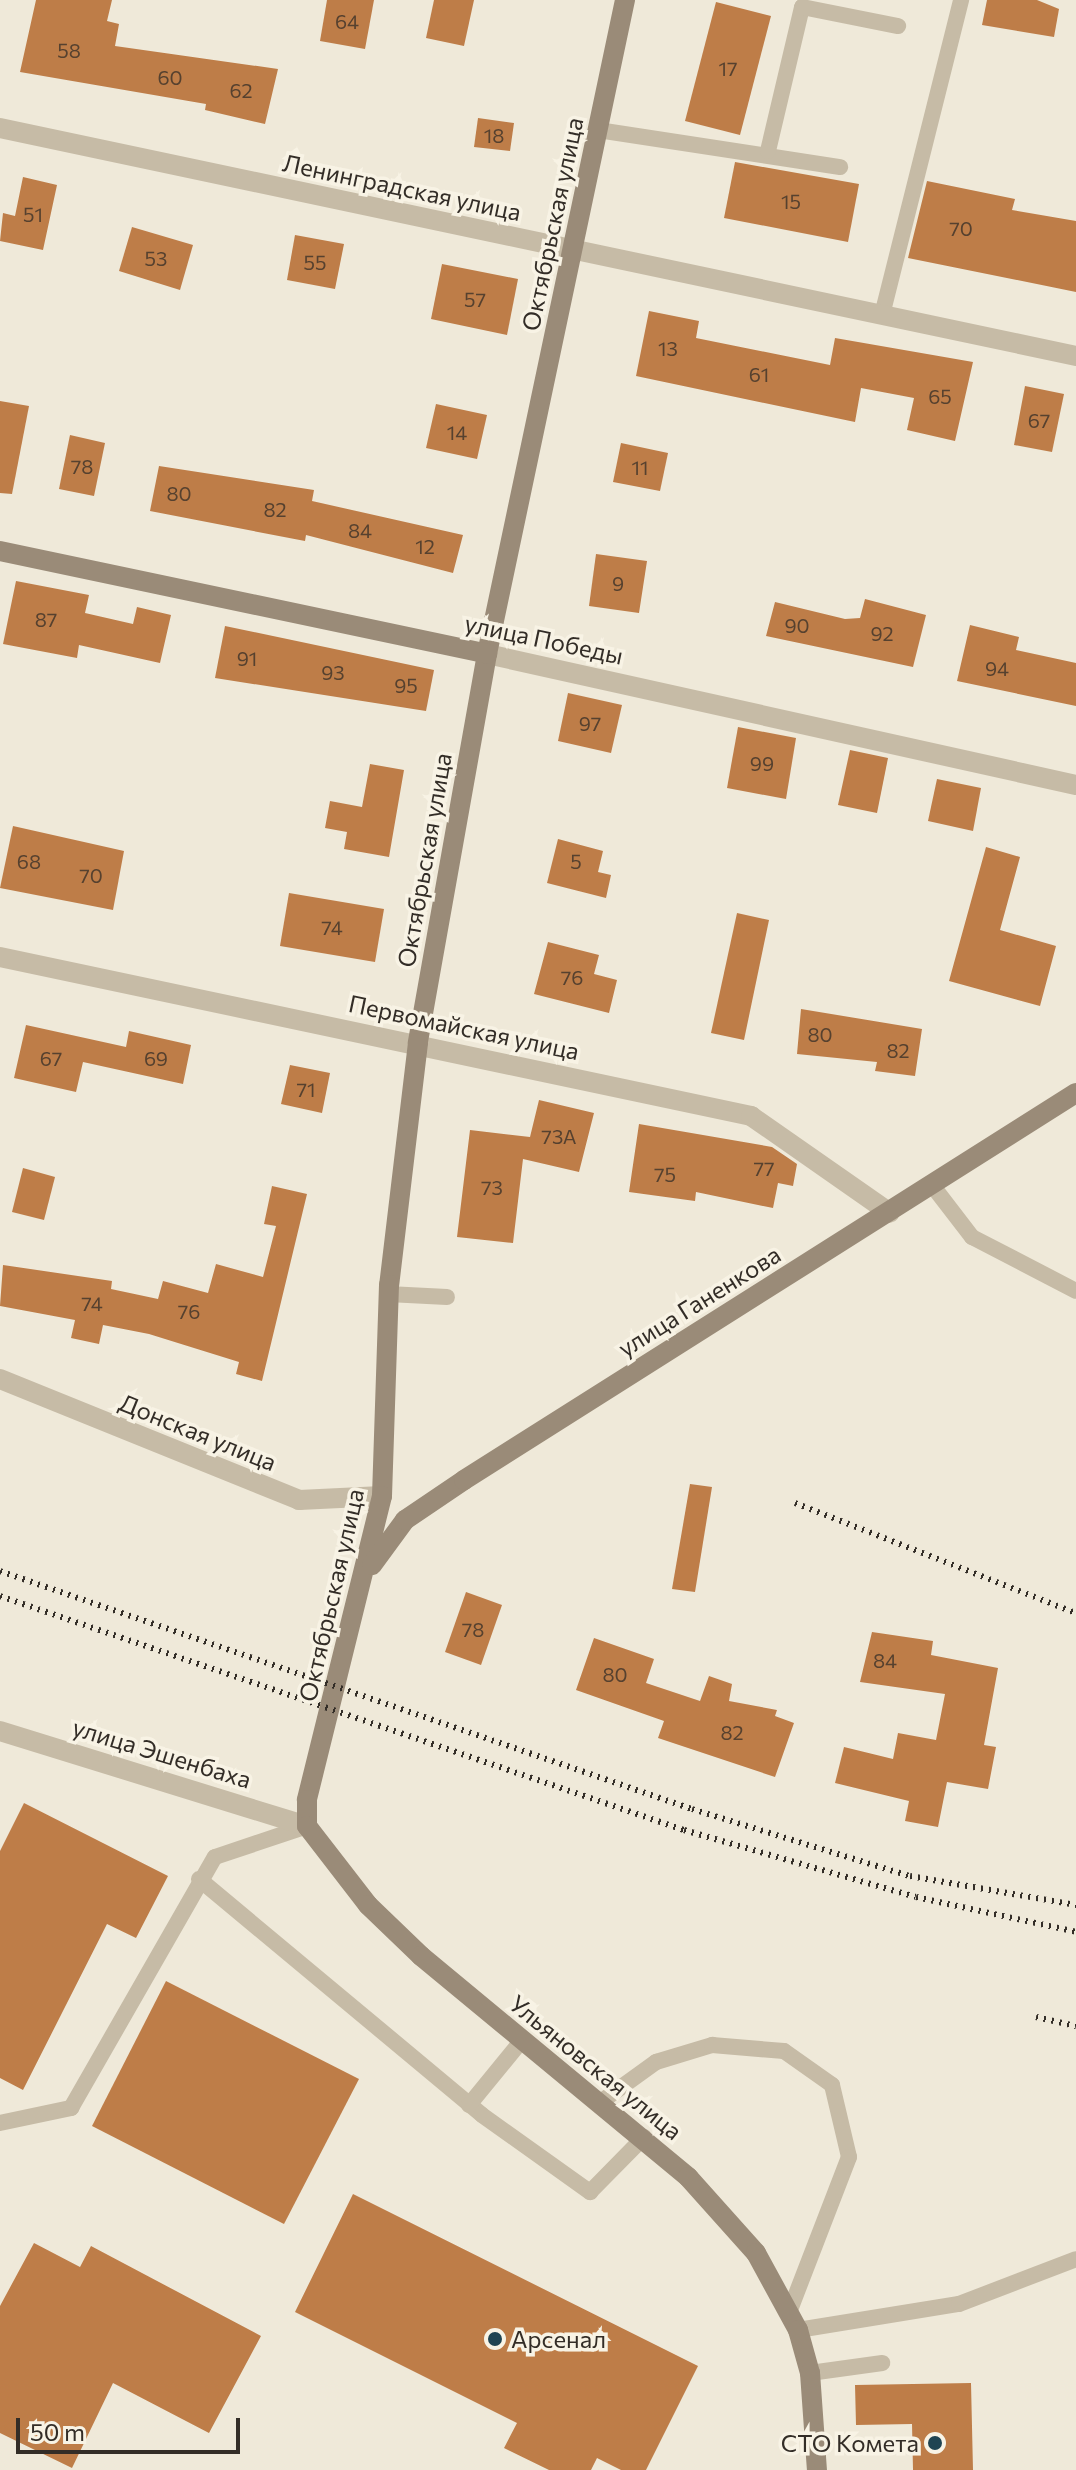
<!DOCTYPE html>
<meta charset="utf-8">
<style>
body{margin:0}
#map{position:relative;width:1076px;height:2470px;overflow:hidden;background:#efe9d9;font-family:Commissioner,sans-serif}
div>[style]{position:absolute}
.building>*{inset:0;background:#be7d48}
.lane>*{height:16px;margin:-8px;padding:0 8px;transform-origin:8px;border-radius:8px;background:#c6bba6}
.street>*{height:20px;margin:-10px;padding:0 10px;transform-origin:10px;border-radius:10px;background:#c6bba6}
.secondary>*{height:20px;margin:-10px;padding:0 10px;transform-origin:10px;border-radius:10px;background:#9a8b78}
.rail>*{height:6px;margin-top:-3px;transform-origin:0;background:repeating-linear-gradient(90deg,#332d27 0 2px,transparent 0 8px)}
.dots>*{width:22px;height:22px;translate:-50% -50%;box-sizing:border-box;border:4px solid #f8f3e5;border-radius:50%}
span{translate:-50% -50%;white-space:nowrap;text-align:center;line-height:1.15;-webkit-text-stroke:7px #f8f3e5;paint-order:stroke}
.number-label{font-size:20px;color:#56412f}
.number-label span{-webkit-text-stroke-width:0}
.street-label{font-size:24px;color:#332d27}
.poi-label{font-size:24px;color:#332d27}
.left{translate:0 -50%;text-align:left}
.right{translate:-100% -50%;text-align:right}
.scale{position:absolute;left:16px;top:2418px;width:224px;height:36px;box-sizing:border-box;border:4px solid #332d27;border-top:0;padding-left:10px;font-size:24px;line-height:28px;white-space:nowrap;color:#332d27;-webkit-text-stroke:6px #f8f3e5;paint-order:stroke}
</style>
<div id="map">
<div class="building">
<i style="clip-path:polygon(36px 0,112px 0,107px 21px,119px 24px,115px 46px,278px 69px,265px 124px,205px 110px,206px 104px,20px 72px)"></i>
<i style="clip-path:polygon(327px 0,374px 0,365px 49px,320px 41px)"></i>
<i style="clip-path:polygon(434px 0,474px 0,464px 46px,426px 38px)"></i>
<i style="clip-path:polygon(987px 0,1037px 0,1059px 9px,1054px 37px,982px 25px)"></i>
<i style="clip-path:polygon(716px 2px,771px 16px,740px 135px,685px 121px)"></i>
<i style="clip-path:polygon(478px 118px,514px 123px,510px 151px,474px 147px)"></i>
<i style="clip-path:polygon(735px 162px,859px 184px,848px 242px,724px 218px)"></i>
<i style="clip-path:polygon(23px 177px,57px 185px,43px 250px,0 241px,3px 213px,15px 216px)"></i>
<i style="clip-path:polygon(927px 181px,1015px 199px,1012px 210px,1076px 221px,1076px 292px,908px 258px)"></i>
<i style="clip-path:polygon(132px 227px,193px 245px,180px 290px,119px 271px)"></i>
<i style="clip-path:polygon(295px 235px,344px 244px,335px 289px,287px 280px)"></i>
<i style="clip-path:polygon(442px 264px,518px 279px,507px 335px,431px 319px)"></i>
<i style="clip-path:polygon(649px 311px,699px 321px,696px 338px,830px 365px,835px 338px,973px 362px,955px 441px,907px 430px,914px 398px,861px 388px,855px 422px,636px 376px)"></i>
<i style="clip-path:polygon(1025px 386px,1064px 394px,1052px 452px,1014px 445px)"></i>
<i style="clip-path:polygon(0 401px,29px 406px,12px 494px,0 493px)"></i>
<i style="clip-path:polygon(436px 404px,487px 415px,477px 459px,426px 448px)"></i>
<i style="clip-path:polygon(70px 435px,105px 443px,94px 496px,59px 489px)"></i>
<i style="clip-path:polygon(621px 443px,668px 453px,660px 491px,613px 482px)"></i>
<i style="clip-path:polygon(159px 466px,314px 490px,312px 501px,463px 535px,453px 573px,306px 535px,305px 541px,150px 511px)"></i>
<i style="clip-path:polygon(596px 554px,647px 561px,639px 613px,589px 606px)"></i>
<i style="clip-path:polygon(16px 581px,89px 595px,85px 613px,133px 624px,137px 607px,171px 615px,160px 663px,79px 645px,77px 658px,3px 644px)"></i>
<i style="clip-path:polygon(865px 599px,926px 615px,913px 667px,766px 636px,775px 602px,845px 619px,860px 618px)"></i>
<i style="clip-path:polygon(970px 625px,1019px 637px,1016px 650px,1076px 663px,1076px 706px,957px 681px)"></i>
<i style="clip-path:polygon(225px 626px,434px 670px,426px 711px,215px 678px)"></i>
<i style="clip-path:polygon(568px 693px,622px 705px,611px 753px,558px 741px)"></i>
<i style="clip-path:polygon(738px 727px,796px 738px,786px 799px,727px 788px)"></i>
<i style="clip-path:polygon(850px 750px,888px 758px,877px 813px,838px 805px)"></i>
<i style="clip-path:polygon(370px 764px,404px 770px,389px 857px,344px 849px,347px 832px,325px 828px,330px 801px,362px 807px)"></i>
<i style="clip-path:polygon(937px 779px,981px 788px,973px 831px,928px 821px)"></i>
<i style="clip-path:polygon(13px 826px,124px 851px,113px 910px,0 888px)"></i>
<i style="clip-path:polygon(558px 839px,603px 851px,598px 872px,611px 875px,606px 898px,547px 883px)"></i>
<i style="clip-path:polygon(986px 847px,1020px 857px,1000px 930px,1056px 946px,1040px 1006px,949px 981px)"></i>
<i style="clip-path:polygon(289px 893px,384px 909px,375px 962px,280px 946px)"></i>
<i style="clip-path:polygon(737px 913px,769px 920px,744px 1040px,711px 1033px)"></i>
<i style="clip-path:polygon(548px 942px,599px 955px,594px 974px,617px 980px,609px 1013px,534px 994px)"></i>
<i style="clip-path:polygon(801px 1009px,922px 1029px,915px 1076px,875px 1071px,877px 1062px,797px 1054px)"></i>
<i style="clip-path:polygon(26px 1025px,126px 1047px,129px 1031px,191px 1045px,183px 1084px,83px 1062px,76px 1092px,14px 1078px)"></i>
<i style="clip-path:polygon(290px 1065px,330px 1073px,322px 1113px,281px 1104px)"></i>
<i style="clip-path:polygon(539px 1100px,594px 1113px,579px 1172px,523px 1159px,513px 1243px,457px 1237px,470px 1130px,530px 1137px)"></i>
<i style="clip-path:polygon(639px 1124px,772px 1147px,797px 1164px,793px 1186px,778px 1183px,773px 1208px,696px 1192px,695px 1201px,629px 1192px)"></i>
<i style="clip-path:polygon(23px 1168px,55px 1177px,44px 1220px,12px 1212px)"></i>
<i style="clip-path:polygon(272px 1186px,307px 1194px,262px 1381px,236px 1374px,239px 1362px,149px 1334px,103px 1325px,99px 1344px,71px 1338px,75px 1320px,0 1306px,3px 1265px,112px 1281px,111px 1289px,158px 1299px,163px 1281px,208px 1293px,216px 1264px,263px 1277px,276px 1226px,264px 1224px)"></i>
<i style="clip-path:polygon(690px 1484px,712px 1487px,695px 1592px,672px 1589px)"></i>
<i style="clip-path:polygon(466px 1592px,502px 1605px,481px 1665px,445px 1652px)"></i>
<i style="clip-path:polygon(872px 1632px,933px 1641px,931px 1655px,998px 1668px,984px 1745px,996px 1747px,988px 1789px,947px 1782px,938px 1827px,905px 1821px,909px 1801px,835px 1783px,844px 1747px,893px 1759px,898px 1733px,936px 1740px,945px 1694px,860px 1682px)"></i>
<i style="clip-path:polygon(594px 1638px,654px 1659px,646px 1683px,700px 1701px,709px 1676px,732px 1684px,729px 1701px,777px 1710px,775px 1716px,794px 1723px,775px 1777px,658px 1738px,664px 1721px,576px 1690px)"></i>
<i style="clip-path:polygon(24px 1803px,168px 1876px,136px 1938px,107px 1924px,23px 2090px,0 2078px,0 1851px)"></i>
<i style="clip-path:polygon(166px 1981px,359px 2079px,284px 2224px,92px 2126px)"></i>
<i style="clip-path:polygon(353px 2194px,698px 2366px,646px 2470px,621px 2470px,597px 2458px,591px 2470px,549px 2470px,504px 2448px,517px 2423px,295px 2312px)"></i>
<i style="clip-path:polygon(34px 2243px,80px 2267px,91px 2246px,261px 2336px,209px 2433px,113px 2383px,72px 2468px,0 2433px,0 2306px)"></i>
<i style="clip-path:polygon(971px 2383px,973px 2470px,913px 2470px,912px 2424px,856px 2425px,855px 2385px)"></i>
</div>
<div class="lane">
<i style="left:598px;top:130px;width:245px;rotate:8.7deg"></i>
<i style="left:768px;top:151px;width:148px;rotate:-76.7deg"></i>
<i style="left:802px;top:7px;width:98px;rotate:11.2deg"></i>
<i style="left:882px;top:315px;width:325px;rotate:-75.9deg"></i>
<i style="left:932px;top:1185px;width:66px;rotate:52.4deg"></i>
<i style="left:972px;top:1237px;width:117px;rotate:27.4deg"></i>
<i style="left:388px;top:1294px;width:59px;rotate:2.9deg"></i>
<i style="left:199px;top:1879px;width:368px;rotate:39.8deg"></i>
<i style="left:482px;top:2115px;width:133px;rotate:35.5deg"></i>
<i style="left:590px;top:2192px;width:77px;rotate:-45.5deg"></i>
<i style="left:602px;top:2101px;width:67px;rotate:-35.8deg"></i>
<i style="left:656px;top:2062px;width:59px;rotate:-16.9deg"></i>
<i style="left:712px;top:2045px;width:72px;rotate:4.8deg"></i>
<i style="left:784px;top:2051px;width:59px;rotate:35.3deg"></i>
<i style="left:832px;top:2085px;width:74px;rotate:76.7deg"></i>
<i style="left:849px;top:2157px;width:164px;rotate:111.1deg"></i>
<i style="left:469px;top:2105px;width:85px;rotate:-50.7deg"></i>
<i style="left:0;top:2123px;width:73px;rotate:-11.9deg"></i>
<i style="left:71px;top:2108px;width:289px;rotate:-60.2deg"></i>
<i style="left:215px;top:1857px;width:97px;rotate:-18.6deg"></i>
<i style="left:798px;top:2330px;width:163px;rotate:-9.2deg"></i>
<i style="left:959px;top:2304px;width:125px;rotate:-21deg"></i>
<i style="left:810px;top:2373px;width:73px;rotate:-7.9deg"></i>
</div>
<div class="street">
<i style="left:0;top:128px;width:1100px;rotate:11.96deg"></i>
<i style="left:487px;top:654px;width:603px;rotate:12.54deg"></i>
<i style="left:0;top:957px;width:768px;rotate:11.95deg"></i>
<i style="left:751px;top:1116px;width:169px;rotate:34.9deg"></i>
<i style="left:0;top:1379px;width:323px;rotate:22deg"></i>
<i style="left:299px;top:1500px;width:83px;rotate:-2.8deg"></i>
<i style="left:0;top:1731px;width:321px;rotate:17.2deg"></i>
</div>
<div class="secondary">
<i style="left:625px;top:0;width:668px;rotate:101.92deg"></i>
<i style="left:487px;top:654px;width:395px;rotate:100.1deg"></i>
<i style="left:418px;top:1043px;width:244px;rotate:96.8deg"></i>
<i style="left:389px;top:1285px;width:211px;rotate:91.9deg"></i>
<i style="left:382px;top:1496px;width:313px;rotate:103.9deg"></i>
<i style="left:307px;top:1800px;width:26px;rotate:90deg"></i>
<i style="left:307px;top:1826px;width:100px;rotate:52.3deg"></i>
<i style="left:368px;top:1905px;width:74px;rotate:43.9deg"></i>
<i style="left:421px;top:1956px;width:347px;rotate:39.6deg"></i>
<i style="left:688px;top:2177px;width:102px;rotate:48.2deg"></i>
<i style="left:756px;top:2253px;width:88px;rotate:61.4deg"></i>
<i style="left:798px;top:2330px;width:45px;rotate:74.4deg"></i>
<i style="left:810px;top:2373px;width:97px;rotate:85.9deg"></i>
<i style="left:0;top:551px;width:498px;rotate:11.9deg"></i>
<i style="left:372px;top:1565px;width:56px;rotate:-53.7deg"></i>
<i style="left:405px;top:1520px;width:71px;rotate:-34.1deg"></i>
<i style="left:464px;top:1480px;width:724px;rotate:-32.31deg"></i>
</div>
<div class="rail">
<i style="left:795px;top:1503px;width:302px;rotate:21.4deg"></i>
<i style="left:0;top:1571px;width:732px;rotate:18.98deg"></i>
<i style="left:692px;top:1809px;width:228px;rotate:17.1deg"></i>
<i style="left:910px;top:1876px;width:169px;rotate:9.9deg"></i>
<i style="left:0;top:1596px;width:723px;rotate:18.89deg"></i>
<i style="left:684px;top:1830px;width:241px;rotate:16.1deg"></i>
<i style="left:916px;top:1897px;width:164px;rotate:12.3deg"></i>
<i style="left:1036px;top:2017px;width:41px;rotate:12.7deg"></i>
</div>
<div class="dots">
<i style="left:495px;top:2339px;background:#1f4452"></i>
<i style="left:935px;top:2443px;background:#1f4452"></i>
</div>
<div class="number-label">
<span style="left:347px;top:21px">64</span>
<span style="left:69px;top:50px">58</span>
<span style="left:728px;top:68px">17</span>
<span style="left:170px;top:77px">60</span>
<span style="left:241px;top:90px">62</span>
<span style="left:494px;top:135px">18</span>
<span style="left:791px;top:201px">15</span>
<span style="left:33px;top:214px">51</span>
<span style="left:961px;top:228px">70</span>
<span style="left:156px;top:258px">53</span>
<span style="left:315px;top:262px">55</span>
<span style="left:475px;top:299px">57</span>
<span style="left:668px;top:348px">13</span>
<span style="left:759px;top:374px">61</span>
<span style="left:940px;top:396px">65</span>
<span style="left:1039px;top:420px">67</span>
<span style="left:457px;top:432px">14</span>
<span style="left:82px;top:466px">78</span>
<span style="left:640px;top:467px">11</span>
<span style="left:179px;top:493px">80</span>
<span style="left:275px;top:509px">82</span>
<span style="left:360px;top:530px">84</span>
<span style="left:425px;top:546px">12</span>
<span style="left:618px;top:583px">9</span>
<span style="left:46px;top:619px">87</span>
<span style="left:797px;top:625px">90</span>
<span style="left:882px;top:633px">92</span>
<span style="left:247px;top:658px">91</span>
<span style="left:997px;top:668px">94</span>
<span style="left:333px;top:672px">93</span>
<span style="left:406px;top:685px">95</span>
<span style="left:590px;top:723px">97</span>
<span style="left:762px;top:763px">99</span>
<span style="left:29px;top:861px">68</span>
<span style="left:576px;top:861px">5</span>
<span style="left:91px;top:875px">70</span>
<span style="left:332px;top:927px">74</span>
<span style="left:572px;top:977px">76</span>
<span style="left:820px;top:1034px">80</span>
<span style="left:898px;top:1050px">82</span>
<span style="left:51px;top:1058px">67</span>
<span style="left:156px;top:1058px">69</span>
<span style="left:306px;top:1089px">71</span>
<span style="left:559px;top:1136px">73А</span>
<span style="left:764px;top:1168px">77</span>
<span style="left:665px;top:1174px">75</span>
<span style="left:492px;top:1187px">73</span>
<span style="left:92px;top:1303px">74</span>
<span style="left:189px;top:1311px">76</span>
<span style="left:473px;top:1629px">78</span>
<span style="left:885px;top:1660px">84</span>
<span style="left:615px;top:1674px">80</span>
<span style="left:732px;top:1732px">82</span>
</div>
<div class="street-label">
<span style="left:402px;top:187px;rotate:12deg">Ленинградская улица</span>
<span style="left:552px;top:224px;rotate:-78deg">Октябрьская улица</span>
<span style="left:544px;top:639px;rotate:12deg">улица Победы</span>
<span style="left:424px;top:860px;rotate:-80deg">Октябрьская улица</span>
<span style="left:464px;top:1027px;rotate:12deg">Первомайская улица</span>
<span style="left:699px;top:1301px;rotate:-32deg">улица Ганенкова</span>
<span style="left:198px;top:1432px;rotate:22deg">Донская улица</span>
<span style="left:331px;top:1595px;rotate:-77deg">Октябрьская улица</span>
<span style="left:162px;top:1753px;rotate:17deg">улица Эшенбаха</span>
<span style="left:596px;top:2067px;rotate:39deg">Ульяновская улица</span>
</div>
<div class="poi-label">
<span class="left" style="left:511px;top:2339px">Арсенал</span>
<span class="right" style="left:919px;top:2443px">СТО Комета</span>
</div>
<div class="scale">50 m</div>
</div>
